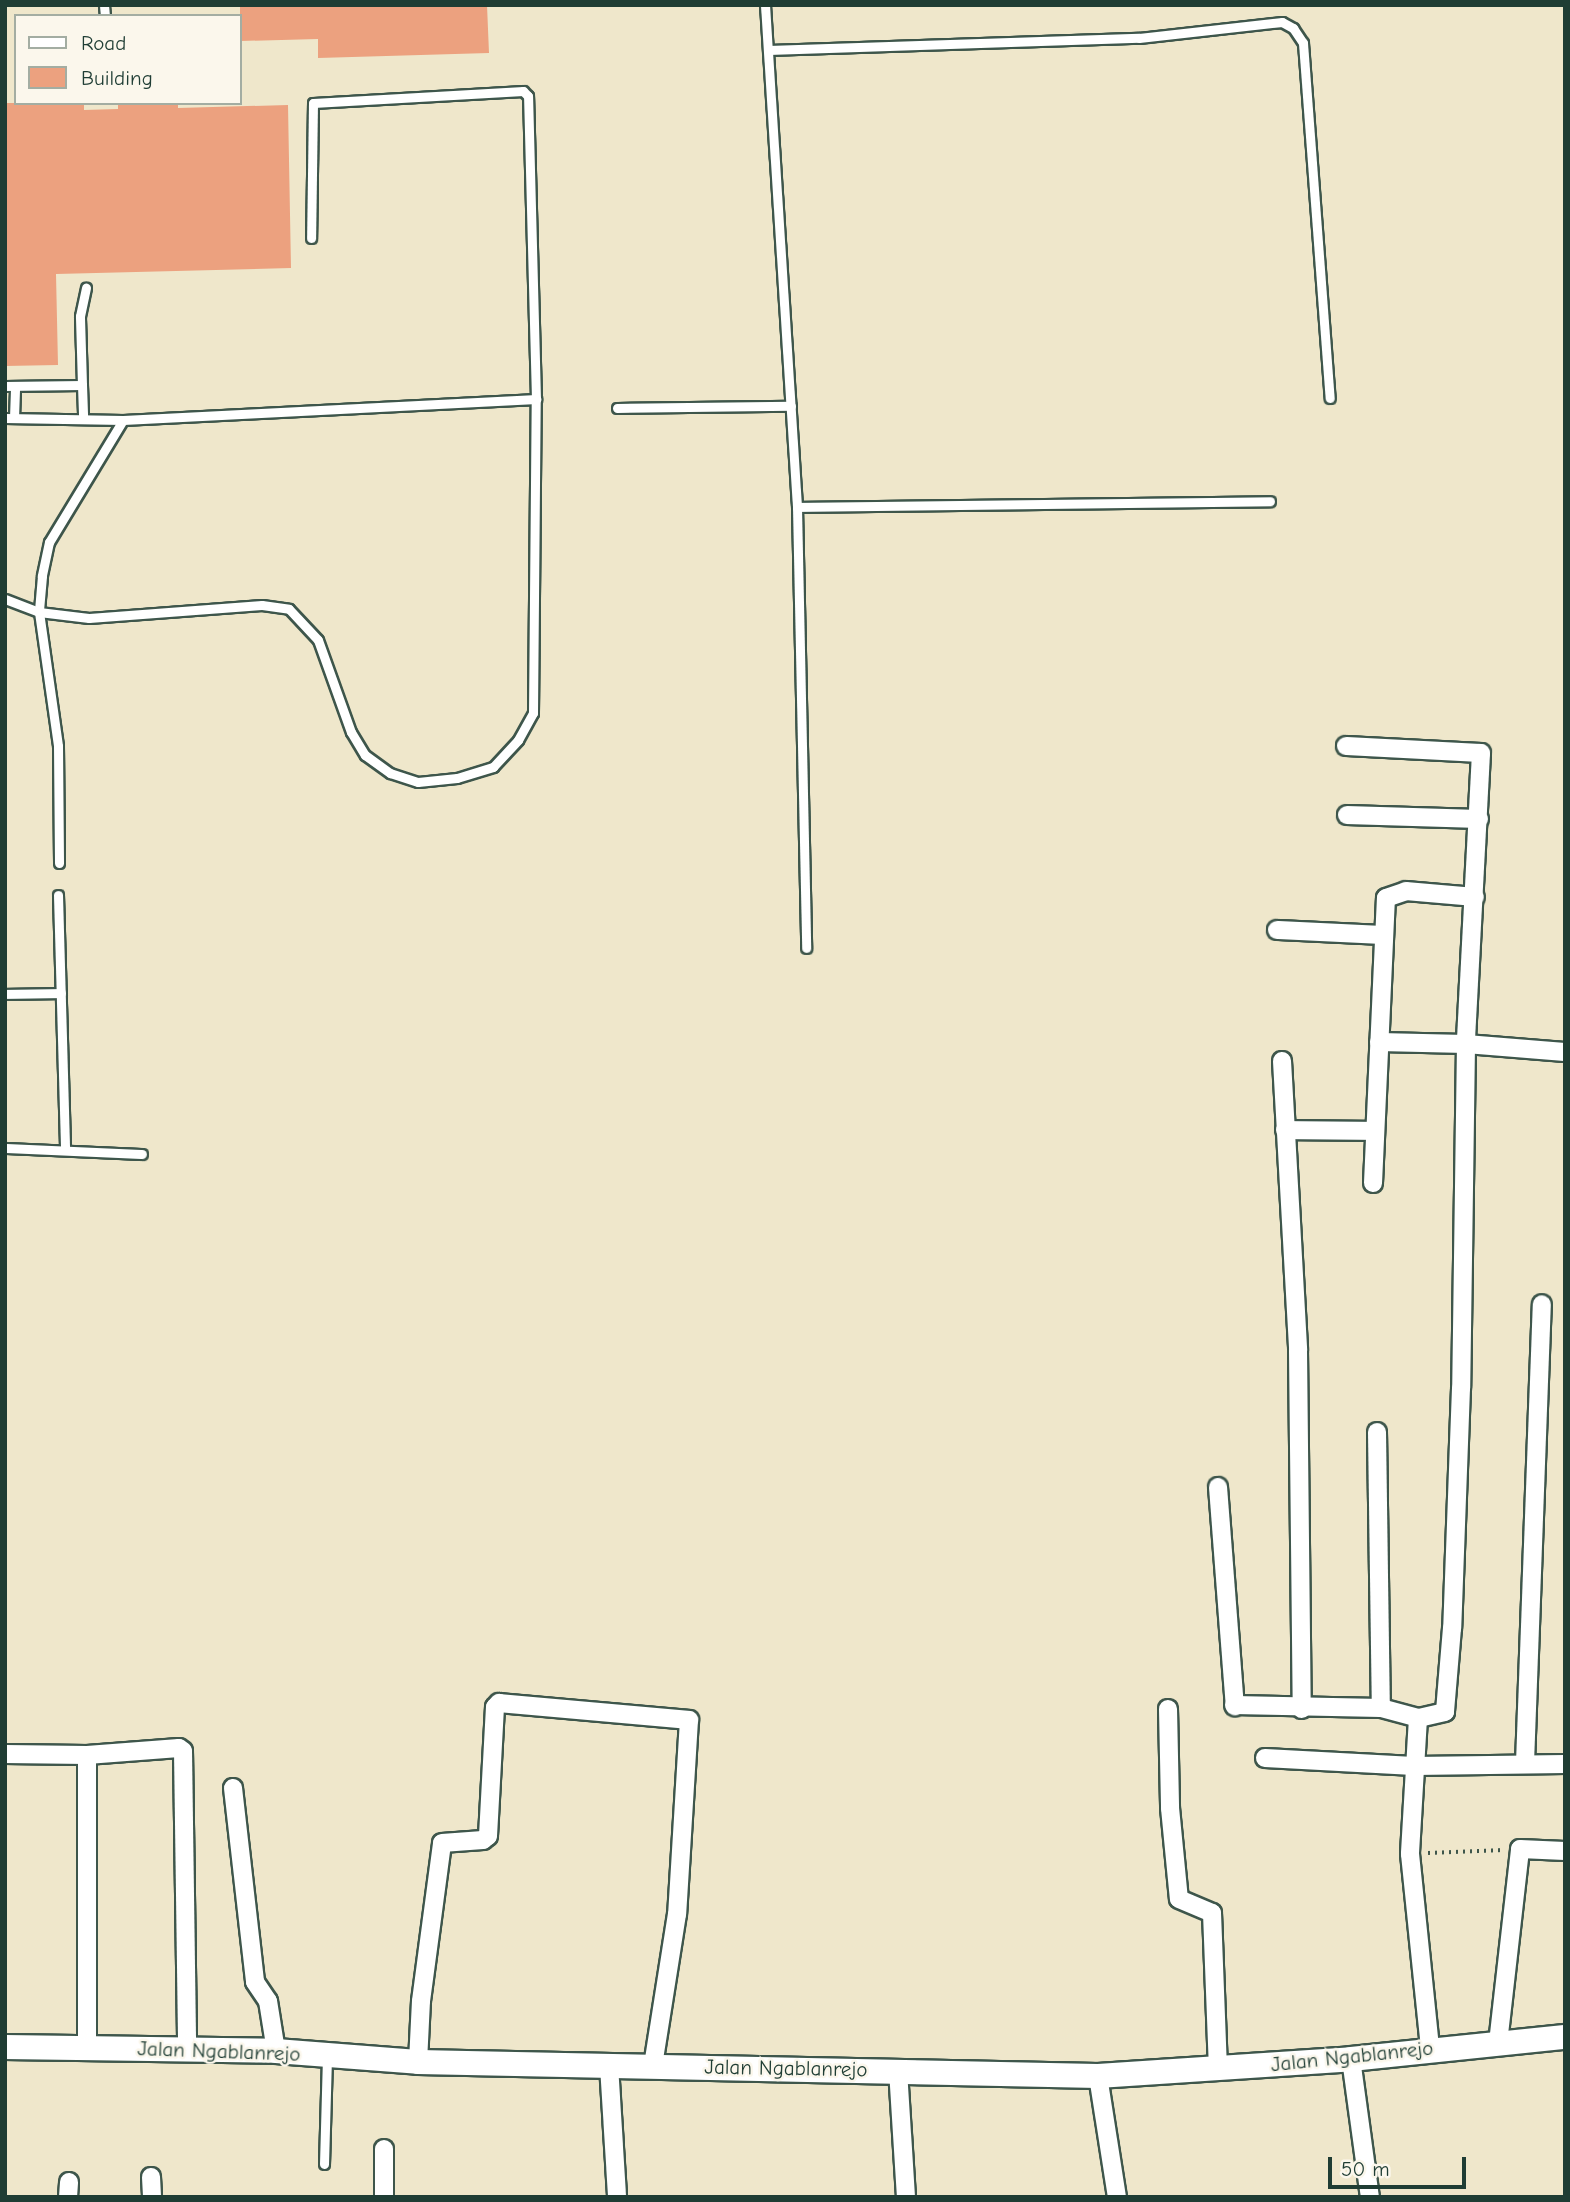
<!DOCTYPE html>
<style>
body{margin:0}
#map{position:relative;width:1570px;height:2202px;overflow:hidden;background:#efe7cb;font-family:"Comic Neue",sans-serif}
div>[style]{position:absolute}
.building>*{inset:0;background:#eca17f}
.path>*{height:3.5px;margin-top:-1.75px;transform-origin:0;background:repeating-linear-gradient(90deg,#3e564b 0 2px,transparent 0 7px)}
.roads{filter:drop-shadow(2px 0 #3e564b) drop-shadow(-2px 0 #3e564b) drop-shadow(0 2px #3e564b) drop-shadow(0 -2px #3e564b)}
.lane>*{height:9px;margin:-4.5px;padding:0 4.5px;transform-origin:4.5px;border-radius:4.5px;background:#fff}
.street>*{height:18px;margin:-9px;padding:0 9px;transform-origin:9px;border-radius:9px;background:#fff}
.secondary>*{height:24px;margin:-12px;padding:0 12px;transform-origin:12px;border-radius:12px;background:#fff}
span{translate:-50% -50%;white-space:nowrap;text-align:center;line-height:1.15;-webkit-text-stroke:5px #fbf7ec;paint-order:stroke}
.street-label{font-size:21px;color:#1f3d34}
.frame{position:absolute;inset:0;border:7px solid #1f3d34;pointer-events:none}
.legend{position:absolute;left:14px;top:14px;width:228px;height:91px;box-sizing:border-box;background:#fbf7ec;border:2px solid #a3ada2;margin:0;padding:9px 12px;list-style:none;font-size:21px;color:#1f3d34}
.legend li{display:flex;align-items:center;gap:14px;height:35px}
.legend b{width:35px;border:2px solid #a3ada2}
.scale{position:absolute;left:1328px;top:2157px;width:138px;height:32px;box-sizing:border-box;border:4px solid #1f3d34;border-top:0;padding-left:9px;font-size:21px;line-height:24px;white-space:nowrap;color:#1f3d34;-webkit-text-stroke:5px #fbf7ec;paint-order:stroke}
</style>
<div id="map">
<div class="building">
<i style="clip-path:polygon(240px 5px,487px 5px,489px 53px,318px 58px,318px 39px,240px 41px)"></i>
<i style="clip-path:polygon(5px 103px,84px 103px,84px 110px,118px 109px,118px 103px,178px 103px,178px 108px,288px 105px,291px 268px,56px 274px,58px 365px,5px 366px)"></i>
</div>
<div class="path">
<i style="left:1428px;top:1853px;width:76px;rotate:-2.3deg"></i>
</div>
<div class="roads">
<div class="lane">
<i style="left:104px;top:5px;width:11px;rotate:85deg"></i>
<i style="left:765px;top:5px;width:503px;rotate:86.35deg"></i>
<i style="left:797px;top:507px;width:441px;rotate:88.8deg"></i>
<i style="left:768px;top:50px;width:371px;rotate:-1.9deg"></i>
<i style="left:1139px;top:38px;width:144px;rotate:-6.4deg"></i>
<i style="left:1282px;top:22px;width:13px;rotate:29deg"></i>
<i style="left:1293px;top:28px;width:18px;rotate:56deg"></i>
<i style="left:1303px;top:43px;width:356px;rotate:85.7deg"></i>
<i style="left:82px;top:385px;width:69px;rotate:-91.7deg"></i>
<i style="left:80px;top:316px;width:29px;rotate:-78deg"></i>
<i style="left:5px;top:386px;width:77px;rotate:-0.7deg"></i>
<i style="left:82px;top:385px;width:34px;rotate:88deg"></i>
<i style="left:617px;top:408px;width:174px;rotate:-0.7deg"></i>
<i style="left:5px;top:418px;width:118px;rotate:1deg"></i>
<i style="left:123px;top:420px;width:143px;rotate:121.2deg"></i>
<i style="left:49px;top:542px;width:35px;rotate:102deg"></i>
<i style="left:42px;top:576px;width:36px;rotate:95deg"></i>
<i style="left:39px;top:612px;width:135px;rotate:81.9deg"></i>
<i style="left:58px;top:746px;width:117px;rotate:89.5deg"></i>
<i style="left:14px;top:418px;width:32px;rotate:-88deg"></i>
<i style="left:123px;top:420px;width:414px;rotate:-2.9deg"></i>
<i style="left:797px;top:507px;width:473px;rotate:-0.7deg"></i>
<i style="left:5px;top:599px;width:36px;rotate:21deg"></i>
<i style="left:39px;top:612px;width:50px;rotate:6.8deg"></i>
<i style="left:89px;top:618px;width:173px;rotate:-4.3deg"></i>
<i style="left:262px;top:605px;width:27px;rotate:8deg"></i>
<i style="left:289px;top:609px;width:42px;rotate:46.9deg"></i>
<i style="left:318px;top:640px;width:98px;rotate:70.3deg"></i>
<i style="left:351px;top:732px;width:27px;rotate:59deg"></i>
<i style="left:365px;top:755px;width:31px;rotate:36deg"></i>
<i style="left:390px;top:773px;width:29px;rotate:18deg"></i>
<i style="left:418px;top:782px;width:39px;rotate:-6deg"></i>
<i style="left:457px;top:778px;width:38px;rotate:-17deg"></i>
<i style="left:493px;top:767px;width:37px;rotate:-47deg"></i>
<i style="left:518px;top:740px;width:31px;rotate:-61deg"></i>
<i style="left:533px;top:713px;width:314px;rotate:-89.5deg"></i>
<i style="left:536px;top:399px;width:303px;rotate:-91.5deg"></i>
<i style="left:528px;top:96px;width:7px;rotate:-135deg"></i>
<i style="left:523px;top:91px;width:210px;rotate:176.7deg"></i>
<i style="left:313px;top:103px;width:135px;rotate:90.8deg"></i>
<i style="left:58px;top:895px;width:255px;rotate:88.4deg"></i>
<i style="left:5px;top:994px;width:56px;rotate:-1deg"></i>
<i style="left:5px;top:1148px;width:137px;rotate:2.5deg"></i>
<i style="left:324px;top:2164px;width:106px;rotate:-88.4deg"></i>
</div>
<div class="street">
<i style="left:1346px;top:746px;width:135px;rotate:3deg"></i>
<i style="left:1481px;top:753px;width:291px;rotate:93deg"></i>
<i style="left:1466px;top:1044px;width:99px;rotate:4.6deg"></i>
<i style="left:1347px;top:815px;width:132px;rotate:1.7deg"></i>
<i style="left:1277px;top:930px;width:107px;rotate:2.7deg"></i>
<i style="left:1379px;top:1042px;width:87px;rotate:1.3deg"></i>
<i style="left:1466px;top:1044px;width:344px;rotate:90.8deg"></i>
<i style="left:1461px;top:1388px;width:240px;rotate:92.1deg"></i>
<i style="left:1452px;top:1628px;width:84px;rotate:94.8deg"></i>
<i style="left:1445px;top:1712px;width:28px;rotate:167deg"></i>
<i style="left:1418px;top:1718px;width:136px;rotate:93.4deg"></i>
<i style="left:1410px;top:1854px;width:195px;rotate:84.1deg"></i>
<i style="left:1282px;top:1061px;width:290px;rotate:86.8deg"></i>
<i style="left:1298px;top:1351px;width:358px;rotate:89.4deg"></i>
<i style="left:1285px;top:1130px;width:90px;rotate:0.6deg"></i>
<i style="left:1373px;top:1183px;width:285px;rotate:-87.4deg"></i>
<i style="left:1386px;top:898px;width:21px;rotate:-19deg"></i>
<i style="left:1406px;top:891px;width:69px;rotate:5deg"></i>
<i style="left:1377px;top:1432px;width:276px;rotate:89.2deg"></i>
<i style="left:1381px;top:1708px;width:38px;rotate:15deg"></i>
<i style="left:1218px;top:1487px;width:220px;rotate:85.6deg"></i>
<i style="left:1234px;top:1705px;width:147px;rotate:1.2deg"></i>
<i style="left:1168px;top:1709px;width:99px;rotate:88.8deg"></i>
<i style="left:1170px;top:1808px;width:91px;rotate:84.4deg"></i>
<i style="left:1179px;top:1899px;width:36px;rotate:23deg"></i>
<i style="left:1212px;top:1913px;width:155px;rotate:87.8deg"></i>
<i style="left:5px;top:1754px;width:82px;rotate:0.7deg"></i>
<i style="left:87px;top:1755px;width:92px;rotate:-4.4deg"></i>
<i style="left:179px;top:1748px;width:5px;rotate:37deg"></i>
<i style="left:183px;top:1751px;width:298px;rotate:89.2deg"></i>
<i style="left:1265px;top:1758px;width:149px;rotate:3.1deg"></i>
<i style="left:1414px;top:1766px;width:151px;rotate:-0.8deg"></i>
<i style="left:1525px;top:1763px;width:459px;rotate:-87.9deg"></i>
<i style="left:233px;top:1788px;width:195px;rotate:83.5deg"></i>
<i style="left:255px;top:1982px;width:23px;rotate:56deg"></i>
<i style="left:268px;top:2001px;width:51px;rotate:80.9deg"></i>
<i style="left:1498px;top:2043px;width:195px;rotate:-83.5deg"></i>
<i style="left:1520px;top:1849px;width:45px;rotate:2.5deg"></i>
<i style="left:87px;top:2047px;width:292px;rotate:-90deg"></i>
<i style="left:1351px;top:2059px;width:139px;rotate:82.2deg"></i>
<i style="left:418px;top:2062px;width:61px;rotate:-87.2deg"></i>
<i style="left:421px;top:2001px;width:159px;rotate:-82.4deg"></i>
<i style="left:442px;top:1843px;width:41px;rotate:-4.2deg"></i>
<i style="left:483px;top:1840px;width:6px;rotate:-39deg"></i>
<i style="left:488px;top:1836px;width:129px;rotate:-86.9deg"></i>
<i style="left:495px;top:1707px;width:6px;rotate:-45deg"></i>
<i style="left:499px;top:1703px;width:191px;rotate:5.1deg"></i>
<i style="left:689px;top:1720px;width:194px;rotate:93.5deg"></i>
<i style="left:677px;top:1914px;width:153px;rotate:99deg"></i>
<i style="left:609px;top:2065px;width:132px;rotate:86.5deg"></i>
<i style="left:898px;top:2070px;width:127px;rotate:86.4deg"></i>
<i style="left:1098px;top:2076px;width:122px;rotate:81.1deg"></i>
<i style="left:384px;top:2149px;width:48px;rotate:90deg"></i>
<i style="left:151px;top:2177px;width:20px;rotate:87deg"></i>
<i style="left:68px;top:2197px;width:15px;rotate:-86deg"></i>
</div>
<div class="secondary">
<i style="left:5px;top:2047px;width:271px;rotate:0.8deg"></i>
<i style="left:276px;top:2051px;width:142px;rotate:4.4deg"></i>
<i style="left:418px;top:2062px;width:680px;rotate:1.18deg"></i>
<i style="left:1098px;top:2076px;width:254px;rotate:-3.8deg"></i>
<i style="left:1351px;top:2059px;width:215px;rotate:-5.9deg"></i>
</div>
</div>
<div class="street-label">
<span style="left:219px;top:2051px;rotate:2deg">Jalan Ngablanrejo</span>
<span style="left:1352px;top:2056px;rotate:-6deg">Jalan Ngablanrejo</span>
<span style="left:786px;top:2068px;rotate:1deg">Jalan Ngablanrejo</span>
</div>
<div class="frame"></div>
<ul class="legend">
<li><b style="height:9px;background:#fff"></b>Road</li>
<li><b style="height:19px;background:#eca17f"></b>Building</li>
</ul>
<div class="scale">50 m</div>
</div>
